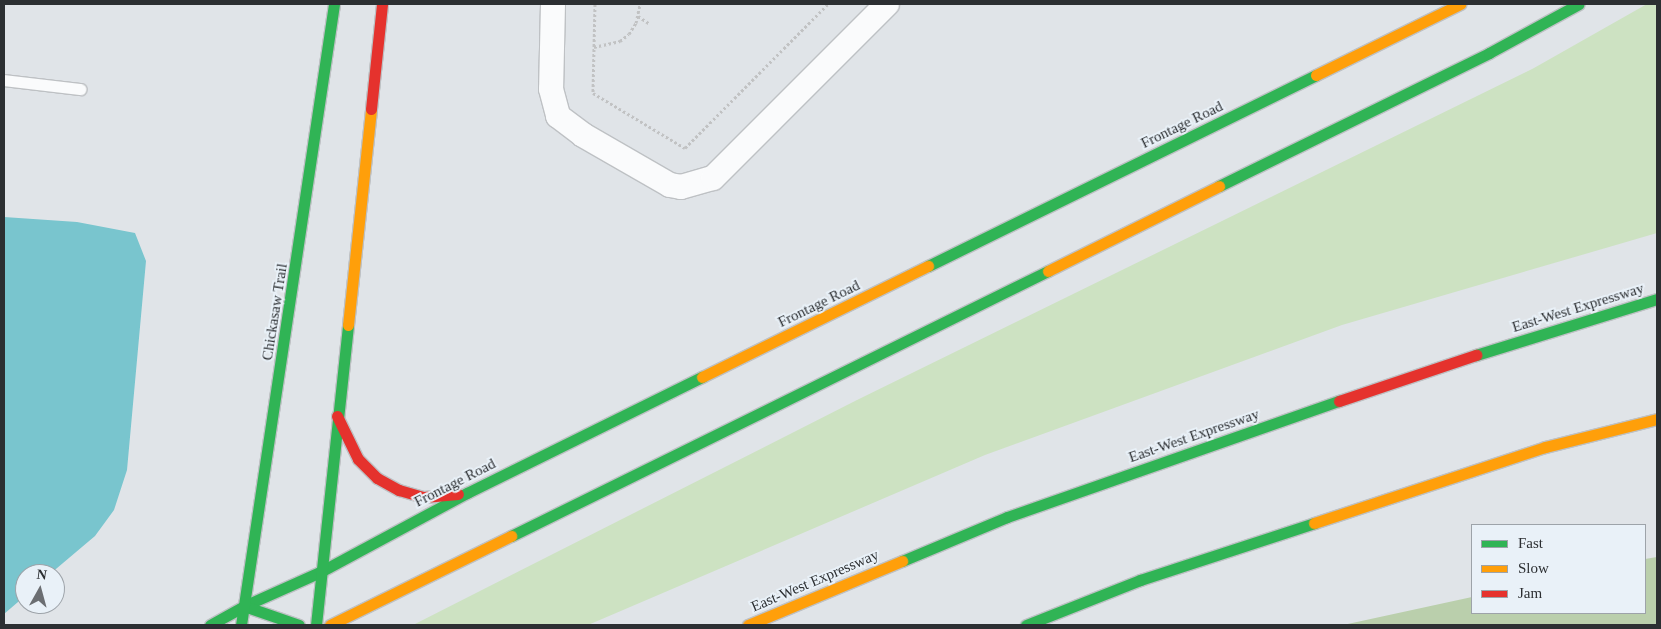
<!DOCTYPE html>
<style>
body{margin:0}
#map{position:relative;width:1661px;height:629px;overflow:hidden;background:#e0e4e8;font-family:"Times New Roman",serif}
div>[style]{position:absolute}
.green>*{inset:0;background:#cde2c2}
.forest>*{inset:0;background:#bacfac}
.water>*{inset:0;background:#79c5ce}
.path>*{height:3px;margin-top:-1.5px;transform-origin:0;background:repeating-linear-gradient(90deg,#c1c2c3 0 2.5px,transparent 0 5px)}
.roads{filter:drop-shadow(1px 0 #bec1c4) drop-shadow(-1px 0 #bec1c4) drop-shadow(0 1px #bec1c4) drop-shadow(0 -1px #bec1c4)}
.lane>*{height:11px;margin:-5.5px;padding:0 5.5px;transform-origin:5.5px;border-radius:5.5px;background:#fafbfc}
.street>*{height:24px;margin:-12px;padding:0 12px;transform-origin:12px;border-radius:12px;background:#fafbfc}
.fast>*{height:11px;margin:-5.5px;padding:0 5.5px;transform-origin:5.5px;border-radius:5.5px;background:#30b455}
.slow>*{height:11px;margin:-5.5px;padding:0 5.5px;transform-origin:5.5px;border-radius:5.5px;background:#ff9f0a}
.jam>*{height:11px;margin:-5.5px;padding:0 5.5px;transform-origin:5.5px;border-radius:5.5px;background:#e5322d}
span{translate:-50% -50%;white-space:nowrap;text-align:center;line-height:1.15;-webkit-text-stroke:4px #e9f1f8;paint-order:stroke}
.street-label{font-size:15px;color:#2c2f32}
.frame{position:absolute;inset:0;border:5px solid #2c2f32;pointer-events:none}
.legend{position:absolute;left:1471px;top:524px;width:175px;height:90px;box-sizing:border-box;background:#e9f1f8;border:1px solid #9da3a9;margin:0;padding:6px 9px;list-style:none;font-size:15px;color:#2c2f32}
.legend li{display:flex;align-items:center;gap:10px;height:25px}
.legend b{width:25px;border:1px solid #9da3a9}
.north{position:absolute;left:15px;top:564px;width:50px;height:50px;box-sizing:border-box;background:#e9f1f8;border:1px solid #9da3a9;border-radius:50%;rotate:7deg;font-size:14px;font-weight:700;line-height:20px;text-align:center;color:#2c2f32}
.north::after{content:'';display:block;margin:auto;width:18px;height:22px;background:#6b6e72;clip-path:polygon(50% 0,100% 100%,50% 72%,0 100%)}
</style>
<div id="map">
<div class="green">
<i style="clip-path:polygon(1647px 4px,1657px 4px,1657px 233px,1342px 325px,985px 455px,588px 625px,413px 625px,857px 400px,1534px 68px)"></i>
</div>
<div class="forest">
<i style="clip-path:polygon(1657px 557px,1657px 625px,1343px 625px,1472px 597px,1472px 613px,1645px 613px,1645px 559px)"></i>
</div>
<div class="water">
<i style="clip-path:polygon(4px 217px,77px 222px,135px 233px,146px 261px,127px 470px,114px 510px,95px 536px,50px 574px,25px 574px,25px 596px,4px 614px)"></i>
</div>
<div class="path">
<i style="left:595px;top:4px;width:89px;rotate:91.3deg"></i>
<i style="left:593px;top:93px;width:107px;rotate:30.9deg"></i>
<i style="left:685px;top:148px;width:203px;rotate:-45.2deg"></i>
<i style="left:638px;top:16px;width:14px;rotate:34deg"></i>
<i style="left:594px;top:47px;width:27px;rotate:-13deg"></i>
<i style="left:620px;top:41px;width:11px;rotate:-38deg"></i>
<i style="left:629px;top:34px;width:13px;rotate:-58deg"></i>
<i style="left:636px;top:23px;width:19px;rotate:-78deg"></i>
</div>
<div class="roads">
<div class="lane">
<i style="left:4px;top:80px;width:77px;rotate:6.8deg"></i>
</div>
<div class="street">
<i style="left:553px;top:4px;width:85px;rotate:91.3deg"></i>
<i style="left:551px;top:89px;width:28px;rotate:75deg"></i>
<i style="left:558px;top:116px;width:31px;rotate:37deg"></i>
<i style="left:583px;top:135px;width:100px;rotate:29.9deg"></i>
<i style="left:670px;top:185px;width:11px;rotate:10deg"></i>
<i style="left:681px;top:187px;width:33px;rotate:-16deg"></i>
<i style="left:713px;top:178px;width:246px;rotate:-45deg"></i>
</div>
<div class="fast">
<i style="left:1219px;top:186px;width:301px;rotate:-26.2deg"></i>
<i style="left:1489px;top:53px;width:102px;rotate:-28.6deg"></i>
<i style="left:928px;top:266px;width:432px;rotate:-26.2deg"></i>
<i style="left:1476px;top:355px;width:189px;rotate:-17.2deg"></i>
<i style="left:511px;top:536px;width:599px;rotate:-26.27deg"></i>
<i style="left:902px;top:561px;width:114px;rotate:-22.7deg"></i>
<i style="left:1007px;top:517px;width:352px;rotate:-19.3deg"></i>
<i style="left:244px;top:606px;width:83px;rotate:-24.1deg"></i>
<i style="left:320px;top:572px;width:167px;rotate:-28.3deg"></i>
<i style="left:467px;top:493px;width:262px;rotate:-26.3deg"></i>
<i style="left:244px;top:606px;width:58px;rotate:19.1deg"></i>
<i style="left:210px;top:625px;width:39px;rotate:-29deg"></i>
<i style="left:241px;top:625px;width:628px;rotate:-81.48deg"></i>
<i style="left:316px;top:625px;width:302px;rotate:-83.9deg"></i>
<i style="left:1026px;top:625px;width:123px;rotate:-21.5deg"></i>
<i style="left:1140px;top:580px;width:183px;rotate:-18.1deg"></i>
</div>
<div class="slow">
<i style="left:1316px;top:75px;width:161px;rotate:-26.2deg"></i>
<i style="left:1048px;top:271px;width:191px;rotate:-26.4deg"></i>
<i style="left:348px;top:325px;width:217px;rotate:-83.9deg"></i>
<i style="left:702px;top:377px;width:252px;rotate:-26.2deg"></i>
<i style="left:1314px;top:523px;width:243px;rotate:-18.2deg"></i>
<i style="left:1545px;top:447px;width:115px;rotate:-14deg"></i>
<i style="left:330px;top:625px;width:202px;rotate:-26.2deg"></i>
<i style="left:748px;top:625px;width:167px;rotate:-22.6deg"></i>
</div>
<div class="jam">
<i style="left:371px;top:109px;width:106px;rotate:-84deg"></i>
<i style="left:1339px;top:401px;width:145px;rotate:-18.6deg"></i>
<i style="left:337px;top:416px;width:48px;rotate:64deg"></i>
<i style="left:358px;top:459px;width:27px;rotate:45deg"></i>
<i style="left:377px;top:478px;width:25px;rotate:29deg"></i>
<i style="left:399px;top:490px;width:26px;rotate:16deg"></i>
<i style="left:424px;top:497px;width:34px;rotate:-5deg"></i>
</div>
</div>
<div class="street-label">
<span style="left:1182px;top:125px;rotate:-26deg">Frontage Road</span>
<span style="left:819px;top:304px;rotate:-26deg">Frontage Road</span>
<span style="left:1578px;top:308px;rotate:-17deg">East-West Expressway</span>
<span style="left:275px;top:312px;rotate:-81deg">Chickasaw Trail</span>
<span style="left:1194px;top:436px;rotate:-19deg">East-West Expressway</span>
<span style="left:455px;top:483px;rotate:-27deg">Frontage Road</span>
<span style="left:815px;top:581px;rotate:-23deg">East-West Expressway</span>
</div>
<div class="frame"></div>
<ul class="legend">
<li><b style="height:6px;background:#30b455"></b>Fast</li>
<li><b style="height:6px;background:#ff9f0a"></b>Slow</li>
<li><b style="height:6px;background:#e5322d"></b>Jam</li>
</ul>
<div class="north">N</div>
</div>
